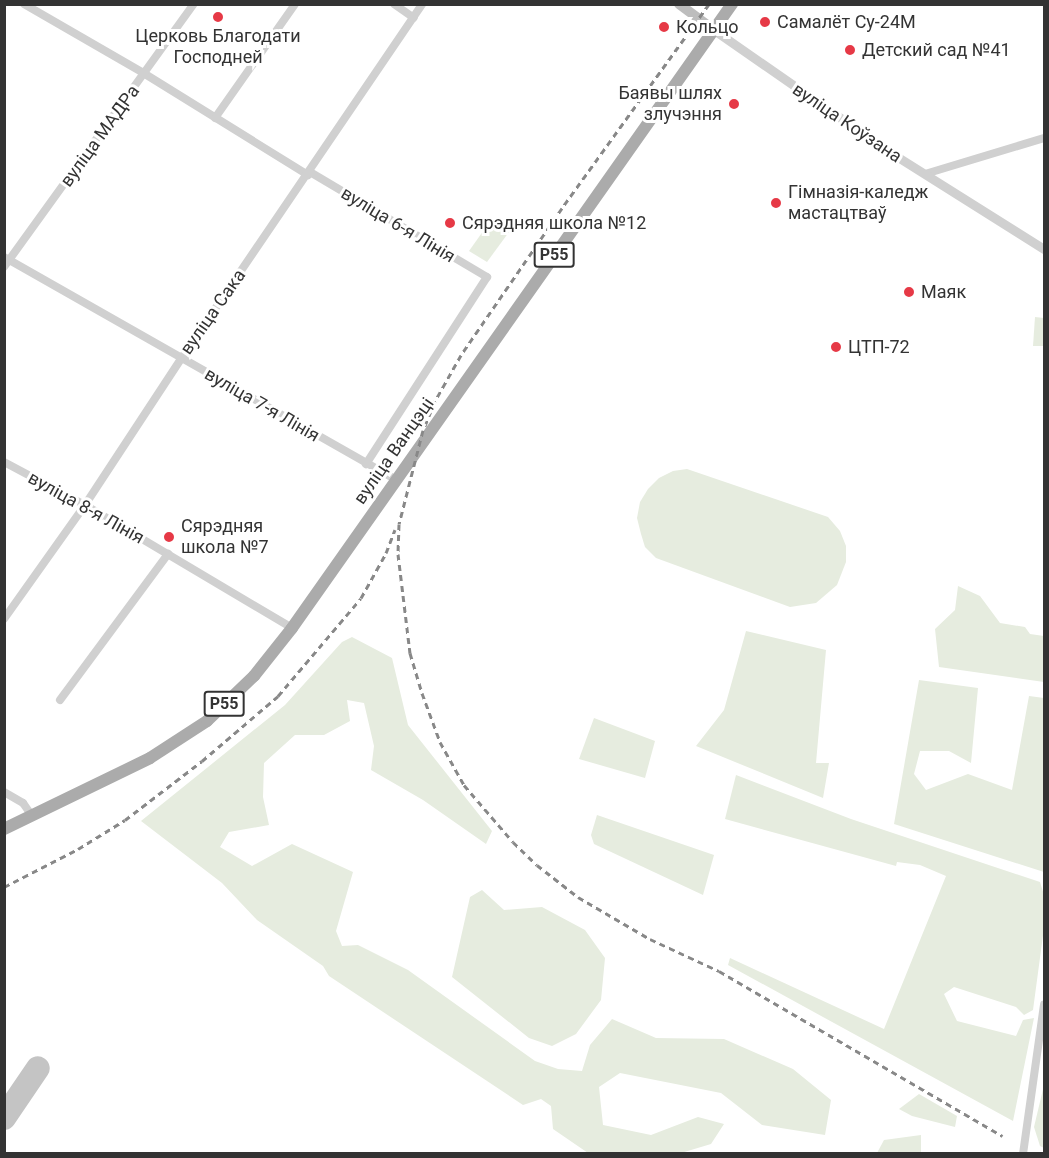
<!DOCTYPE html>
<meta charset="utf-8">
<style>
body{margin:0}
#map{position:relative;width:1049px;height:1158px;overflow:hidden;background:#fff;font-family:Roboto,sans-serif}
div>[style]{position:absolute}
.green>*{inset:0;background:#e6ecdf}
.taxiway>*{height:24px;margin:-12px;padding:0 12px;transform-origin:12px;border-radius:12px;background:#c4c4c4}
.minor>*{height:8px;margin:-4px;padding:0 4px;transform-origin:4px;border-radius:4px;background:#d0d0d0}
.tertiary>*{height:9px;margin:-4.5px;padding:0 4.5px;transform-origin:4.5px;border-radius:4.5px;background:#d0d0d0}
.secondary>*{height:10px;margin:-5px;padding:0 5px;transform-origin:5px;border-radius:5px;background:#bdbdbd}
.primary>*{height:12px;margin:-6px;padding:0 6px;transform-origin:6px;border-radius:6px;background:#ababab}
.rail>*{height:3px;margin-top:-1.5px;transform-origin:0;background:repeating-linear-gradient(90deg,#888 0 6px,transparent 0 10.5px)}
.dots>*{width:16px;height:16px;translate:-50% -50%;box-sizing:border-box;border:3px solid #fff;border-radius:50%}
span{translate:-50% -50%;white-space:nowrap;text-align:center;line-height:1.15;-webkit-text-stroke:6px #fff;paint-order:stroke}
.shield-label span{padding:2px 4px;background:#fff;border:2px solid;border-radius:4px;-webkit-text-stroke-width:0}
.shield-label{font-size:16px;color:#333;font-weight:700}
.poi-label{font-size:18px;color:#333}
.left{translate:0 -50%;text-align:left}
.right{translate:-100% -50%;text-align:right}
.street-label{font-size:18px;color:#333}
.frame{position:absolute;inset:0;border:6px solid #333;pointer-events:none}
</style>
<div id="map">
<div class="green">
<i style="clip-path:polygon(491px 220px,509px 232px,487px 262px,469px 251px)"></i>
<i style="clip-path:polygon(1035px 317px,1044px 318px,1044px 346px,1033px 346px)"></i>
<i style="clip-path:polygon(687px 469px,828px 517px,840px 531px,846px 546px,846px 562px,837px 585px,816px 603px,790px 607px,656px 558px,645px 547px,641px 534px,637px 518px,640px 502px,648px 489px,659px 478px,673px 471px)"></i>
<i style="clip-path:polygon(958px 586px,980px 596px,1000px 623px,1025px 627px,1030px 634px,1044px 636px,1044px 682px,939px 667px,935px 629px,955px 610px)"></i>
<i style="clip-path:polygon(746px 631px,826px 650px,816px 763px,829px 763px,823px 798px,696px 746px,724px 710px)"></i>
<i style="clip-path:polygon(352px 637px,392px 658px,408px 725px,492px 831px,486px 844px,423px 800px,371px 770px,374px 746px,364px 703px,347px 700px,350px 721px,324px 735px,295px 735px,264px 763px,263px 797px,269px 825px,229px 832px,220px 847px,252px 866px,292px 844px,353px 872px,336px 931px,342px 946px,358px 945px,408px 970px,535px 1061px,558px 1069px,582px 1071px,590px 1045px,612px 1019px,656px 1038px,724px 1039px,793px 1069px,831px 1100px,825px 1135px,762px 1125px,721px 1093px,620px 1073px,599px 1087px,603px 1125px,651px 1135px,698px 1117px,724px 1124px,711px 1144px,681px 1153px,588px 1153px,553px 1129px,551px 1106px,541px 1099px,523px 1105px,329px 976px,323px 966px,257px 920px,222px 883px,141px 821px,285px 705px,342px 642px)"></i>
<i style="clip-path:polygon(919px 680px,978px 688px,971px 763px,949px 751px,920px 751px,914px 774px,926px 790px,968px 774px,1012px 790px,1029px 696px,1044px 698px,1044px 872px,894px 824px)"></i>
<i style="clip-path:polygon(594px 718px,655px 741px,645px 778px,579px 759px)"></i>
<i style="clip-path:polygon(736px 775px,851px 819px,1040px 882px,1044px 895px,1044px 928px,1033px 1010px,1024px 1015px,1016px 1007px,954px 987px,944px 994px,957px 1021px,1016px 1036px,1023px 1020px,1034px 1018px,1013px 1121px,728px 965px,730px 958px,884px 1029px,946px 876px,920px 865px,897px 862px,896px 866px,725px 819px)"></i>
<i style="clip-path:polygon(597px 815px,714px 855px,703px 895px,594px 844px,591px 835px)"></i>
<i style="clip-path:polygon(482px 890px,504px 910px,542px 907px,585px 930px,605px 958px,601px 1000px,576px 1034px,552px 1046px,529px 1038px,452px 977px,470px 897px)"></i>
<i style="clip-path:polygon(1044px 1085px,1044px 1148px,1040px 1146px,1034px 1127px)"></i>
<i style="clip-path:polygon(919px 1094px,957px 1116px,955px 1127px,912px 1116px,899px 1109px)"></i>
<i style="clip-path:polygon(921px 1135px,921px 1153px,877px 1153px,884px 1140px)"></i>
</div>
<div class="taxiway">
<i style="left:4px;top:1118px;width:60px;rotate:-55.8deg"></i>
</div>
<div class="minor">
<i style="left:24px;top:4px;width:140px;rotate:30deg"></i>
<i style="left:145px;top:74px;width:192px;rotate:31.8deg"></i>
<i style="left:394px;top:4px;width:24px;rotate:35deg"></i>
<i style="left:215px;top:118px;width:139px;rotate:-54.9deg"></i>
<i style="left:310px;top:172px;width:206px;rotate:30.7deg"></i>
<i style="left:487px;top:277px;width:223px;rotate:122.9deg"></i>
<i style="left:925px;top:174px;width:124px;rotate:-16.8deg"></i>
<i style="left:4px;top:257px;width:451px;rotate:29.6deg"></i>
<i style="left:4px;top:267px;width:324px;rotate:-54.2deg"></i>
<i style="left:4px;top:462px;width:92px;rotate:28deg"></i>
<i style="left:85px;top:505px;width:241px;rotate:30.7deg"></i>
<i style="left:4px;top:619px;width:140px;rotate:-54.6deg"></i>
<i style="left:85px;top:505px;width:175px;rotate:-56.7deg"></i>
<i style="left:181px;top:359px;width:429px;rotate:-55.8deg"></i>
<i style="left:60px;top:700px;width:182px;rotate:-53.5deg"></i>
<i style="left:4px;top:792px;width:22px;rotate:30deg"></i>
<i style="left:23px;top:803px;width:16px;rotate:55deg"></i>
<i style="left:1023px;top:1154px;width:151px;rotate:-82deg"></i>
</div>
<div class="tertiary">
<i style="left:714px;top:30px;width:208px;rotate:34.8deg"></i>
<i style="left:885px;top:149px;width:188px;rotate:32.2deg"></i>
</div>
<div class="secondary">
<i style="left:679px;top:4px;width:44px;rotate:36.6deg"></i>
</div>
<div class="primary">
<i style="left:4px;top:829px;width:162px;rotate:-25.9deg"></i>
<i style="left:150px;top:758px;width:68px;rotate:-33deg"></i>
<i style="left:207px;top:721px;width:65px;rotate:-43.8deg"></i>
<i style="left:254px;top:676px;width:61px;rotate:-51.6deg"></i>
<i style="left:292px;top:628px;width:764px;rotate:-54.81deg"></i>
</div>
<div class="rail">
<i style="left:709px;top:4px;width:251px;rotate:125.8deg"></i>
<i style="left:562px;top:208px;width:178px;rotate:124.5deg"></i>
<i style="left:461px;top:355px;width:53px;rotate:119.5deg"></i>
<i style="left:435px;top:401px;width:31px;rotate:112deg"></i>
<i style="left:423px;top:430px;width:97px;rotate:104.3deg"></i>
<i style="left:399px;top:524px;width:30px;rotate:92deg"></i>
<i style="left:398px;top:554px;width:100px;rotate:83.1deg"></i>
<i style="left:410px;top:653px;width:42px;rotate:73.3deg"></i>
<i style="left:422px;top:693px;width:52px;rotate:69.8deg"></i>
<i style="left:440px;top:742px;width:49px;rotate:60.8deg"></i>
<i style="left:464px;top:785px;width:75px;rotate:49.3deg"></i>
<i style="left:513px;top:842px;width:33px;rotate:44deg"></i>
<i style="left:537px;top:865px;width:52px;rotate:38deg"></i>
<i style="left:578px;top:897px;width:83px;rotate:30.3deg"></i>
<i style="left:650px;top:939px;width:76px;rotate:24.9deg"></i>
<i style="left:719px;top:971px;width:328px;rotate:30.2deg"></i>
<i style="left:4px;top:887px;width:83px;rotate:-27.2deg"></i>
<i style="left:78px;top:849px;width:55px;rotate:-31.7deg"></i>
<i style="left:125px;top:820px;width:97px;rotate:-37.5deg"></i>
<i style="left:202px;top:761px;width:100px;rotate:-40.5deg"></i>
<i style="left:278px;top:696px;width:128px;rotate:-49.7deg"></i>
<i style="left:361px;top:598px;width:51px;rotate:-60.9deg"></i>
<i style="left:386px;top:553px;width:25px;rotate:-69deg"></i>
</div>
<div class="dots">
<i style="left:218px;top:17px;background:#e63946"></i>
<i style="left:765px;top:22px;background:#e63946"></i>
<i style="left:664px;top:27px;background:#e63946"></i>
<i style="left:850px;top:50px;background:#e63946"></i>
<i style="left:734px;top:104px;background:#e63946"></i>
<i style="left:776px;top:203px;background:#e63946"></i>
<i style="left:450px;top:223px;background:#e63946"></i>
<i style="left:909px;top:292px;background:#e63946"></i>
<i style="left:836px;top:347px;background:#e63946"></i>
<i style="left:169px;top:537px;background:#e63946"></i>
</div>
<div class="shield-label">
<span style="left:554px;top:255px">Р55</span>
<span style="left:224px;top:704px">Р55</span>
</div>
<div class="poi-label">
<span class="left" style="left:777px;top:22px">Самалёт Су-24М</span>
<span class="left" style="left:676px;top:27px">Кольцо</span>
<span style="left:218px;top:47px">Церковь Благодати<br>Господней</span>
<span class="left" style="left:862px;top:50px">Детский сад №41</span>
<span class="right" style="left:722px;top:104px">Баявы шлях<br>злучэння</span>
<span class="left" style="left:788px;top:203px">Гімназія-каледж<br>мастацтваў</span>
<span class="left" style="left:462px;top:223px">Сярэдняя школа №12</span>
<span class="left" style="left:921px;top:292px">Маяк</span>
<span class="left" style="left:848px;top:347px">ЦТП-72</span>
<span class="left" style="left:181px;top:537px">Сярэдняя<br>школа №7</span>
</div>
<div class="street-label">
<span style="left:847px;top:123px;rotate:34deg">вуліца Коўзана</span>
<span style="left:100px;top:136px;rotate:-54deg">вуліца МАДРа</span>
<span style="left:398px;top:225px;rotate:31deg">вуліца 6-я Лінія</span>
<span style="left:213px;top:312px;rotate:-55deg">вуліца Сака</span>
<span style="left:262px;top:405px;rotate:30deg">вуліца 7-я Лінія</span>
<span style="left:394px;top:451px;rotate:-55deg">вуліца Ванцэці</span>
<span style="left:86px;top:508px;rotate:29deg">вуліца 8-я Лінія</span>
</div>
<div class="frame"></div>
</div>
